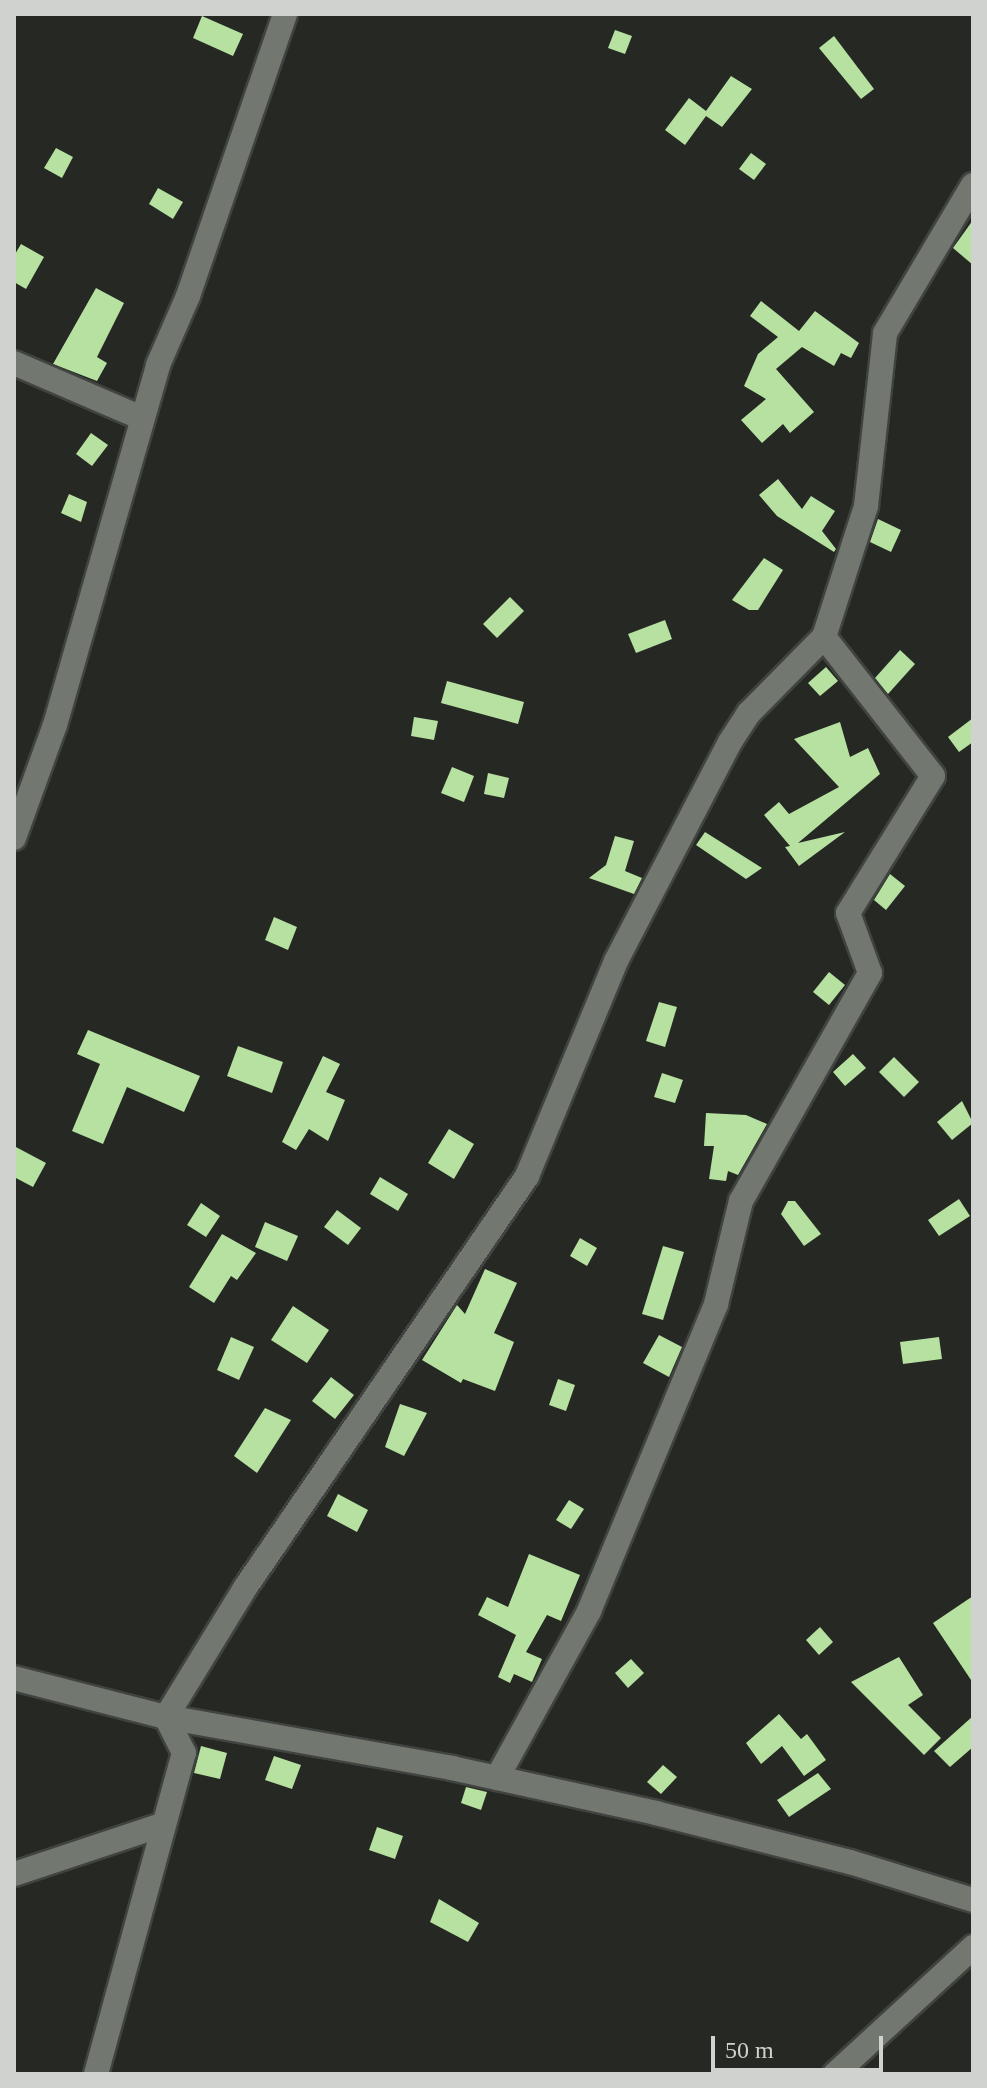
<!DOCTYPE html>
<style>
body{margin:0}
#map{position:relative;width:987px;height:2088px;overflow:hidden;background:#252823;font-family:"Times New Roman",serif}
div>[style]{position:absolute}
.building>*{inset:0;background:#b7e1a0}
.roads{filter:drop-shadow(2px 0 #40433f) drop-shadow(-2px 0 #40433f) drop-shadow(0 2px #40433f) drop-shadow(0 -2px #40433f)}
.minor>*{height:24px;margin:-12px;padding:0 12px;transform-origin:12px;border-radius:12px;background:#727770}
span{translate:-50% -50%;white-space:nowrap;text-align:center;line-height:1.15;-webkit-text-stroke:8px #252823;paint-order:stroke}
.frame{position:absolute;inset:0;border:16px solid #d0d2cf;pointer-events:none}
.scale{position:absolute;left:711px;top:2036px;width:172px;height:36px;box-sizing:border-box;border:4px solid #d0d2cf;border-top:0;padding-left:10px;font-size:24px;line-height:28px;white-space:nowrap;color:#d0d2cf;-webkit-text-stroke:6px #252823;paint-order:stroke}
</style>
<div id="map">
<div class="building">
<i style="clip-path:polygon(202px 16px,243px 34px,233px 56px,193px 38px)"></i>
<i style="clip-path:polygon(615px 30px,632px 36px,625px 54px,608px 48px)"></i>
<i style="clip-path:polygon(834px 36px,874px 89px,861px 99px,819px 48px)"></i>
<i style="clip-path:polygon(731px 76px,752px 89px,722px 127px,706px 116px,685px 145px,665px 130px,689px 98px,706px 111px)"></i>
<i style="clip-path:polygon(56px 148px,73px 157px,62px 178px,44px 168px)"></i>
<i style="clip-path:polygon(751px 153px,766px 164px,754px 180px,739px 169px)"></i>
<i style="clip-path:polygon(158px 188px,183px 202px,173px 219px,149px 204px)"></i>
<i style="clip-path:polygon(973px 220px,973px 265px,953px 248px)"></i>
<i style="clip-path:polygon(21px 244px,44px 257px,26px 289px,14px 282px,14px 256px)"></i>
<i style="clip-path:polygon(96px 288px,124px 303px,97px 357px,107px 363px,97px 381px,53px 364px)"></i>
<i style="clip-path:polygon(761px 301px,799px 331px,815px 311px,859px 343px,851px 358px,841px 353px,834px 366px,802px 347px,776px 369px,814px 412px,790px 433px,783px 424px,762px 443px,741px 420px,766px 399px,744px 386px,758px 354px,778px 337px,750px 316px)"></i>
<i style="clip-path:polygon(91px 433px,108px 445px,92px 466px,76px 454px)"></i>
<i style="clip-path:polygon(778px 479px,802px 509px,811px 496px,835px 511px,822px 531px,836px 549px,834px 552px,777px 516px,759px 495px)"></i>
<i style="clip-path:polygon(69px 494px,87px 502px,81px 522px,61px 513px)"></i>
<i style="clip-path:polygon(878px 519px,901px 530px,891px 552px,870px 542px)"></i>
<i style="clip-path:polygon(764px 558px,783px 570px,758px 610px,749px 610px,732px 600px)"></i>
<i style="clip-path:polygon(510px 597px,524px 611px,497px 638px,483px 624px)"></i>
<i style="clip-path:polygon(665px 620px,672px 639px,636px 653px,628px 634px)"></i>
<i style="clip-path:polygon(900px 650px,915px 664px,888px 694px,875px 678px)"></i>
<i style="clip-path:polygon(826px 667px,838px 681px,820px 696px,808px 683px)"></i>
<i style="clip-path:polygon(447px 681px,524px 702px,518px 724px,441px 703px)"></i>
<i style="clip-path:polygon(414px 717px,438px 721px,434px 740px,411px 736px)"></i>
<i style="clip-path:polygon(973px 718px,973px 742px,959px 752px,948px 737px)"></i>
<i style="clip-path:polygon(840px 722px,850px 757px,868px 748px,880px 774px,798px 843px,845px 832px,799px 866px,785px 847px,790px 846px,764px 815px,779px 802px,789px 814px,839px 787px,794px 739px)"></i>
<i style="clip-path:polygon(452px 767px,474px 776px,464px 802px,441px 793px)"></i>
<i style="clip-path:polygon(488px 773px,509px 778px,504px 798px,484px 794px)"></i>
<i style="clip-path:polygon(705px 832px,762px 868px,746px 879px,696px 845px)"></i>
<i style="clip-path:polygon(615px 836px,634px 841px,625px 871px,642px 878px,634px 894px,589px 878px,606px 865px)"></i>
<i style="clip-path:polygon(890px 874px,905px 886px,886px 910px,874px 900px)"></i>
<i style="clip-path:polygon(274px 917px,297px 927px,288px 950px,265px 940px)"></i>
<i style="clip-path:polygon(829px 972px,845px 985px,829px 1005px,813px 992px)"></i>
<i style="clip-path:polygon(659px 1002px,677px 1007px,665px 1047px,646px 1041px)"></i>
<i style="clip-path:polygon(88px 1030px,200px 1076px,184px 1112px,127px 1087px,103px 1144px,72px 1131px,100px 1064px,77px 1054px)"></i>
<i style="clip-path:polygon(238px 1046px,283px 1062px,272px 1093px,227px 1076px)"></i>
<i style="clip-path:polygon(853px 1054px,866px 1068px,845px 1086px,833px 1072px)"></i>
<i style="clip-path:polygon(323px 1056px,340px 1064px,326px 1092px,345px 1100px,328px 1141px,309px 1129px,296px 1150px,282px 1142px)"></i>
<i style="clip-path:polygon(894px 1057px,919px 1082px,904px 1097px,879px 1072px)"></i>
<i style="clip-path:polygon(662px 1073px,683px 1080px,675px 1103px,654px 1097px)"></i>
<i style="clip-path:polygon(962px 1101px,973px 1123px,952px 1140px,937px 1122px)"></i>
<i style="clip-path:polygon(706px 1113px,746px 1115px,767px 1124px,738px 1175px,728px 1171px,726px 1181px,709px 1179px,714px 1146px,704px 1146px)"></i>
<i style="clip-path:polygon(449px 1129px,474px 1144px,454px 1179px,428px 1163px)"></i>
<i style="clip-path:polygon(14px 1146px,46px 1163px,33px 1187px,14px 1177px)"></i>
<i style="clip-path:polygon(380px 1177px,408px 1194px,398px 1211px,370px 1194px)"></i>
<i style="clip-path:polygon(959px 1199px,970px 1216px,939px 1236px,928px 1220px)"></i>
<i style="clip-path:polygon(788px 1201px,795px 1201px,821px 1234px,804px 1246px,781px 1214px)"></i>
<i style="clip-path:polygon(201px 1203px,220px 1216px,206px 1237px,187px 1225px)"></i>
<i style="clip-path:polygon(337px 1210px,361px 1228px,348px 1245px,324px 1227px)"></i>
<i style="clip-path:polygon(265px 1222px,298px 1236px,287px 1261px,255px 1247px)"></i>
<i style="clip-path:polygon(222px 1234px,256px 1253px,237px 1280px,231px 1276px,214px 1303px,189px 1287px)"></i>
<i style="clip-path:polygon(580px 1238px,597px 1248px,587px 1266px,570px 1256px)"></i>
<i style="clip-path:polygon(663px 1246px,684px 1252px,663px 1320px,642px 1314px)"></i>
<i style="clip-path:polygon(485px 1269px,517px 1283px,494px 1333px,514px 1342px,495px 1391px,463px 1379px,461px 1383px,422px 1360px,457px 1305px,465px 1314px)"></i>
<i style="clip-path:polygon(293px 1306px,329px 1330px,307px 1363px,271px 1340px)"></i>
<i style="clip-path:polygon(659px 1335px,682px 1347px,669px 1377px,643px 1363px)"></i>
<i style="clip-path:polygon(231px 1337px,254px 1347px,239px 1380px,217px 1370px)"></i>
<i style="clip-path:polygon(939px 1337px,942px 1359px,903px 1364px,900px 1342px)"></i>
<i style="clip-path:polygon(331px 1377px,354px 1395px,335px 1419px,312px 1401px)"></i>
<i style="clip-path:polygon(558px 1379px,575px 1385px,566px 1411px,549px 1405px)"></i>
<i style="clip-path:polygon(400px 1404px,427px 1413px,404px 1456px,385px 1447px)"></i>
<i style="clip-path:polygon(265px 1408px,291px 1420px,257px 1473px,234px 1456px)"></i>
<i style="clip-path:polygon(338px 1494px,368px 1510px,357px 1532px,327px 1516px)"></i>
<i style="clip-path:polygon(569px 1500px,584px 1509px,571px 1529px,556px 1520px)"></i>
<i style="clip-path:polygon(529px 1554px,580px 1575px,561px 1621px,547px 1615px,526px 1652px,542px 1659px,532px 1682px,514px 1674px,510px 1683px,498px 1677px,516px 1635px,478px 1615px,487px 1597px,508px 1607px)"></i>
<i style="clip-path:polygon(973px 1596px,973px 1683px,933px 1623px)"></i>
<i style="clip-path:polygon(820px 1627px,833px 1642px,819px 1655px,806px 1640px)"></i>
<i style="clip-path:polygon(899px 1657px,923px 1695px,908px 1705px,941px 1738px,924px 1755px,851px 1682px)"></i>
<i style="clip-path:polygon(631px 1659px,644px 1673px,628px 1688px,615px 1673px)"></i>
<i style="clip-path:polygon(779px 1714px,801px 1739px,807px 1734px,826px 1760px,804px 1776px,782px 1746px,761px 1764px,746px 1743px)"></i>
<i style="clip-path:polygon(973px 1716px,973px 1747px,950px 1767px,934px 1751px)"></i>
<i style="clip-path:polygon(201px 1746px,227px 1753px,220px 1779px,194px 1773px)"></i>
<i style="clip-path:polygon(274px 1756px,301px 1765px,292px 1789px,265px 1780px)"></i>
<i style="clip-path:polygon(663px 1765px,677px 1777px,661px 1794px,647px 1782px)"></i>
<i style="clip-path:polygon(818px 1773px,831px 1789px,789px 1817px,777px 1800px)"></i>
<i style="clip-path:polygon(466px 1787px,487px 1792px,481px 1810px,461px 1803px)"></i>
<i style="clip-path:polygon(377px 1827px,403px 1836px,395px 1859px,369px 1850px)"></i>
<i style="clip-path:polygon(439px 1899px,479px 1923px,468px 1942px,430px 1922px)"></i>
</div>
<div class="roads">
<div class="minor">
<i style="left:14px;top:363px;width:139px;rotate:23.3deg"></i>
<i style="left:14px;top:838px;width:120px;rotate:-70.1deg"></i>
<i style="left:55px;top:725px;width:374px;rotate:-74deg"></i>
<i style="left:158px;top:365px;width:75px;rotate:-66.5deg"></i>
<i style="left:188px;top:296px;width:298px;rotate:-71deg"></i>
<i style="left:14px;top:1678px;width:157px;rotate:14.4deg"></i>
<i style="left:166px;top:1717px;width:291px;rotate:10.1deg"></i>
<i style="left:452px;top:1768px;width:209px;rotate:12.4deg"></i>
<i style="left:656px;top:1813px;width:200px;rotate:14.2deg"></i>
<i style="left:850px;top:1862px;width:129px;rotate:17.2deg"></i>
<i style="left:497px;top:1778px;width:191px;rotate:-61.1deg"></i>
<i style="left:589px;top:1611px;width:332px;rotate:-67.5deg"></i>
<i style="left:716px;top:1304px;width:106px;rotate:-76.4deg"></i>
<i style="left:741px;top:1201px;width:262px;rotate:-60.5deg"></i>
<i style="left:870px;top:973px;width:64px;rotate:-110.1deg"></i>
<i style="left:848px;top:913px;width:161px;rotate:-58.2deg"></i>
<i style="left:933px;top:776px;width:177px;rotate:-128.1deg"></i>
<i style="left:14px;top:1874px;width:155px;rotate:-18.4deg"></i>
<i style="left:96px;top:2074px;width:333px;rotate:-74.7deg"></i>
<i style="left:184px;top:1753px;width:40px;rotate:-116.6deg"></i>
<i style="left:166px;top:1717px;width:151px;rotate:-58.5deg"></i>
<i style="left:245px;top:1588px;width:499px;rotate:-55.6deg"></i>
<i style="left:527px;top:1176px;width:233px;rotate:-67.5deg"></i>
<i style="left:616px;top:961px;width:247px;rotate:-62.5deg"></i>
<i style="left:730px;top:742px;width:35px;rotate:-57deg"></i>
<i style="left:749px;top:713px;width:107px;rotate:-45.4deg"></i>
<i style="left:824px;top:637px;width:138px;rotate:-72.2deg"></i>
<i style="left:866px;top:506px;width:174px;rotate:-83.7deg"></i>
<i style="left:885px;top:333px;width:172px;rotate:-59.3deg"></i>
<i style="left:835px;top:2074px;width:188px;rotate:-42.6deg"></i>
</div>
</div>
<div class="frame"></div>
<div class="scale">50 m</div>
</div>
